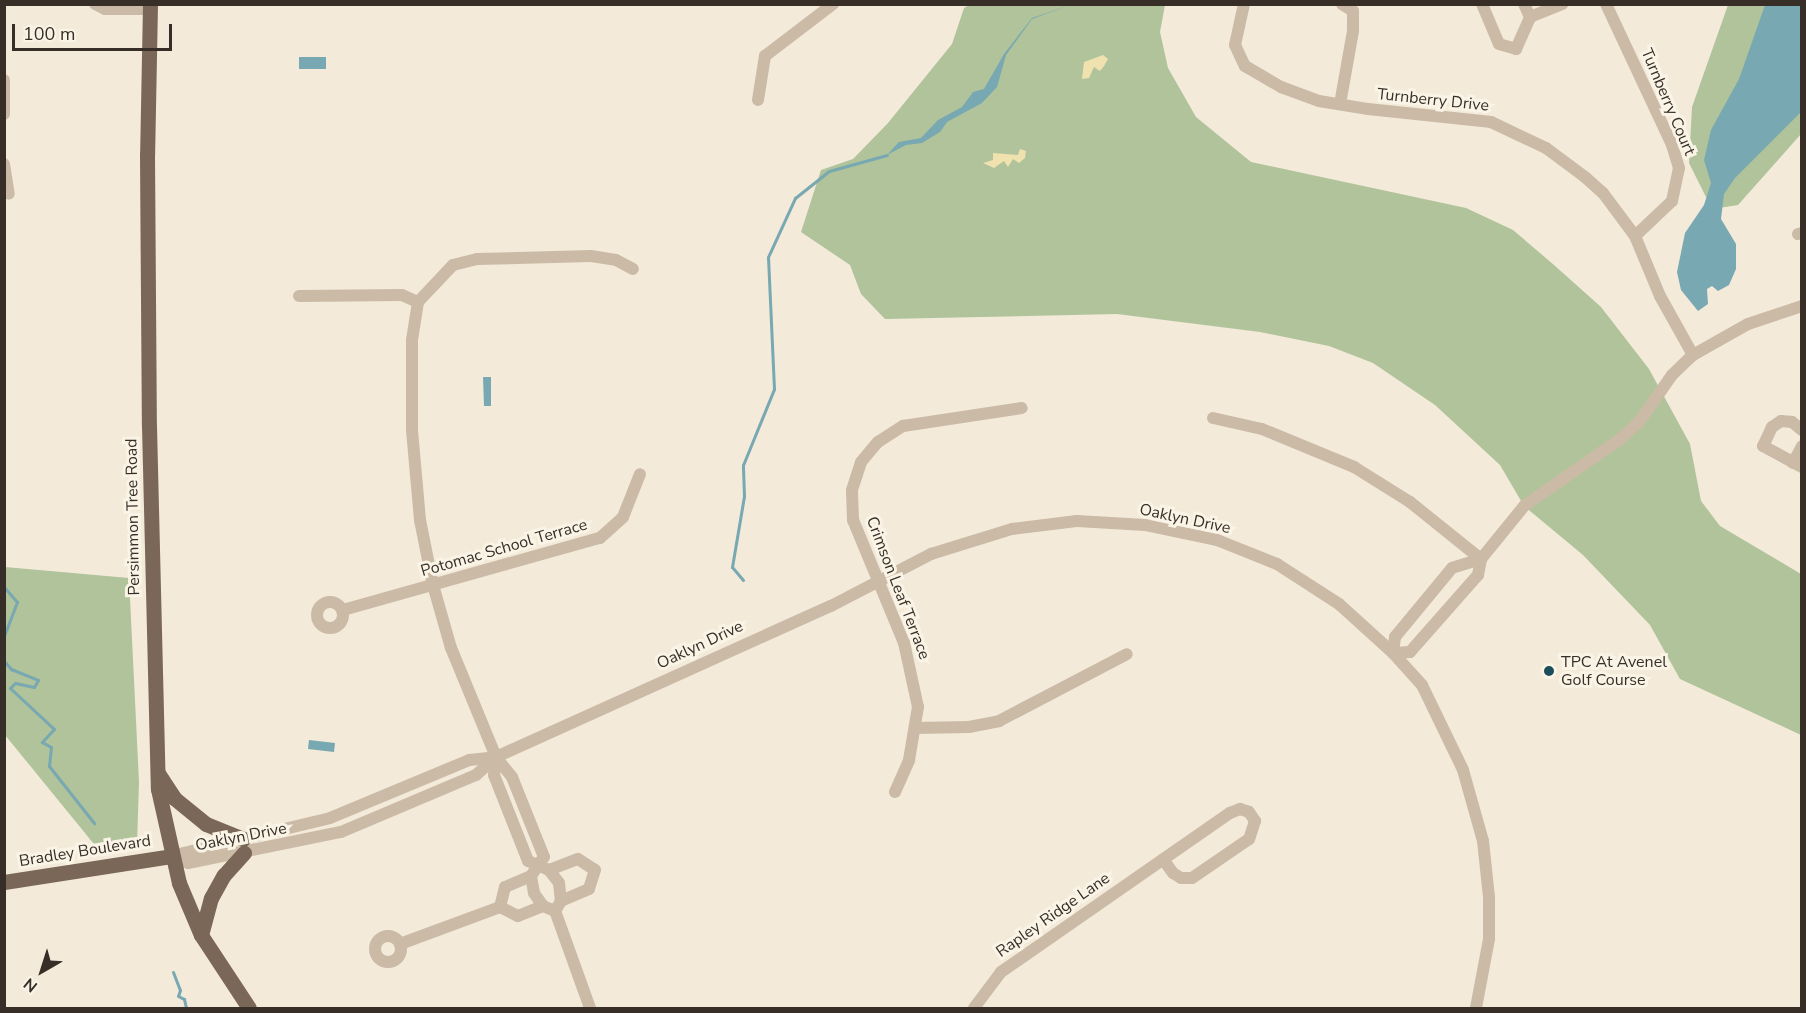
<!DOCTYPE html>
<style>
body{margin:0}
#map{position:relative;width:1806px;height:1013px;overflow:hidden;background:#f3eada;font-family:"Nunito Sans",sans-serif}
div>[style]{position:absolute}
.green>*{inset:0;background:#b0c39a}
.sand>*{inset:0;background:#f0e2af}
.water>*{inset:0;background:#78a8b1}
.stream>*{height:3px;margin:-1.5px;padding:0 1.5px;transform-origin:1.5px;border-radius:1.5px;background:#78a8b1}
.minor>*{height:12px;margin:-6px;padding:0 6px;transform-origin:6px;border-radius:6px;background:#cbbba6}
.minor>.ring{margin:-6px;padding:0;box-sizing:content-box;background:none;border:12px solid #cbbba6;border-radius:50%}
.major>*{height:15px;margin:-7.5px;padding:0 7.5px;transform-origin:7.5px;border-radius:7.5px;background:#7a6757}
.dots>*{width:16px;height:16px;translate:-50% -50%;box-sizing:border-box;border:3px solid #faf4e7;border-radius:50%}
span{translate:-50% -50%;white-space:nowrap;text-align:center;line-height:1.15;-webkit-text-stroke:6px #faf4e7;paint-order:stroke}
.street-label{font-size:16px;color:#372e27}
.poi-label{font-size:16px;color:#372e27}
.left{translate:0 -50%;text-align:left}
.frame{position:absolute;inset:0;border:6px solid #372e27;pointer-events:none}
.north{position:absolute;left:12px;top:941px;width:60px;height:60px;-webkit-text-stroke:4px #faf4e7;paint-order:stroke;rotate:219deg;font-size:16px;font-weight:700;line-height:24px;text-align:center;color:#372e27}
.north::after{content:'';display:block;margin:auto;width:21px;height:27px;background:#372e27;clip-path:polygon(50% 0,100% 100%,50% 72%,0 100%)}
.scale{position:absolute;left:12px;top:24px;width:160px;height:27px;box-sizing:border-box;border:3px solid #372e27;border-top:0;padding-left:8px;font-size:18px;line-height:21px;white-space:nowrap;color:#372e27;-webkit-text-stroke:4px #faf4e7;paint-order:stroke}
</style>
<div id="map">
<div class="green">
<i style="clip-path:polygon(969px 5px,1165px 5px,1160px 32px,1168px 68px,1196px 117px,1251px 162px,1466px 208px,1513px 230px,1554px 265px,1601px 307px,1649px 369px,1690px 444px,1701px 501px,1720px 526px,1801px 574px,1801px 735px,1680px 679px,1650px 625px,1583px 555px,1524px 506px,1500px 465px,1435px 405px,1373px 363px,1329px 346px,1260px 332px,1117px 314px,885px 319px,861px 294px,850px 265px,801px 232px,821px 170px,853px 159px,888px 123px,952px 44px,964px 8px)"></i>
<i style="clip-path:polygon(1728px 5px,1801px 5px,1801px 134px,1738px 205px,1712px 209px,1689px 163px,1692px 107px)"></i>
<i style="clip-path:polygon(5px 567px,129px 578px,139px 782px,137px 845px,98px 849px,5px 735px)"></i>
</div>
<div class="sand">
<i style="clip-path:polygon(1103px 55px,1108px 59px,1104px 66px,1100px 71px,1094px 67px,1089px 78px,1082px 79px,1084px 62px)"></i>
<i style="clip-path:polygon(1020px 149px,1026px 151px,1025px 158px,1019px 163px,1013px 159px,1008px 167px,1004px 161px,994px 168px,983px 163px,993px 160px,993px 153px,1018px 155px)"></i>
</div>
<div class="water">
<i style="clip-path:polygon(1070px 5px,1032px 19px,1006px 55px,997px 87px,982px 103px,947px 122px,940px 132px,922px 143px,906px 145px,887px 155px,899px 142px,921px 138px,938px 120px,962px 107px,973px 92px,984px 89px,1004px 54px,1032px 18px)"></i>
<i style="clip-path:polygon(1765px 5px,1801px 5px,1801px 112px,1735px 178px,1724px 194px,1721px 219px,1736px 244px,1736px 269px,1729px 285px,1718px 291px,1712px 286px,1707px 289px,1708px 304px,1698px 311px,1681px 290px,1677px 272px,1685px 233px,1704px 205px,1711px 183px,1704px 160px,1711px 130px,1739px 79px)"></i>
<i style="clip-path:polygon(299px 57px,326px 57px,326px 69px,299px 69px)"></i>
<i style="clip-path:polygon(483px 377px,491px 377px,491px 406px,484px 406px)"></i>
<i style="clip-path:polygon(309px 740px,335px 743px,334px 752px,308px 749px)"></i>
</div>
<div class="stream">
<i style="left:743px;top:580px;width:17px;rotate:-130deg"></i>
<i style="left:732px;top:567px;width:72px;rotate:-80.4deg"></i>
<i style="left:744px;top:496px;width:31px;rotate:-92deg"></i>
<i style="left:743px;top:465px;width:82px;rotate:-67.8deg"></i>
<i style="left:774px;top:389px;width:132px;rotate:-92.6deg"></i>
<i style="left:768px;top:257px;width:65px;rotate:-65.4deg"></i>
<i style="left:795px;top:198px;width:43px;rotate:-38.5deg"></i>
<i style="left:829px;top:171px;width:60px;rotate:-15.4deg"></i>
<i style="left:4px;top:587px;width:20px;rotate:49deg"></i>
<i style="left:17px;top:602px;width:36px;rotate:111deg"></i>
<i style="left:4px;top:661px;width:11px;rotate:49deg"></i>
<i style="left:11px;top:669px;width:29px;rotate:22deg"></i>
<i style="left:38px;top:680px;width:8px;rotate:120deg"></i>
<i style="left:34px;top:687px;width:19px;rotate:-168deg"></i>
<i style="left:15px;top:683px;width:7px;rotate:135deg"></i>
<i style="left:10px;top:688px;width:60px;rotate:43deg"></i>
<i style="left:54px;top:729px;width:18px;rotate:133deg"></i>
<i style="left:42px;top:742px;width:10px;rotate:29deg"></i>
<i style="left:51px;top:747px;width:19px;rotate:96deg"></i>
<i style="left:49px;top:766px;width:73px;rotate:51.7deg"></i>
<i style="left:173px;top:972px;width:19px;rotate:69deg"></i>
<i style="left:180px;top:990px;width:6px;rotate:108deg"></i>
<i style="left:178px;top:996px;width:7px;rotate:27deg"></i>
<i style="left:184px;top:999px;width:9px;rotate:77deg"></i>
</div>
<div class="minor">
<i style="left:95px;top:4px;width:11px;rotate:27deg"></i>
<i style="left:105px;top:9px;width:45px"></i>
<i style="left:1244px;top:4px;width:42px;rotate:102.4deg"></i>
<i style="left:1235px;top:45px;width:23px;rotate:65deg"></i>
<i style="left:1245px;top:66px;width:42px;rotate:30.3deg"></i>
<i style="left:1281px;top:87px;width:40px;rotate:20.2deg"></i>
<i style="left:1319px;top:101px;width:50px;rotate:9.3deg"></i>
<i style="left:1368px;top:109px;width:124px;rotate:6deg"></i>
<i style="left:1491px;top:122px;width:61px;rotate:25.3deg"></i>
<i style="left:1546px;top:148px;width:49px;rotate:36.6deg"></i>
<i style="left:1585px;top:177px;width:24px;rotate:42deg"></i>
<i style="left:1603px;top:193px;width:54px;rotate:53.3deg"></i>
<i style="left:1635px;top:236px;width:65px;rotate:67.4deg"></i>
<i style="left:1660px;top:296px;width:68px;rotate:60.8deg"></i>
<i style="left:1482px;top:4px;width:43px;rotate:67deg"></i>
<i style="left:1499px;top:44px;width:18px;rotate:16deg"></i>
<i style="left:1516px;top:49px;width:35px;rotate:-66deg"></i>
<i style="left:1530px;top:17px;width:14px;rotate:-115deg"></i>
<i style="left:1606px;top:4px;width:156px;rotate:64.9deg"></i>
<i style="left:1672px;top:145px;width:24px;rotate:73deg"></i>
<i style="left:1679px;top:168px;width:34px;rotate:102deg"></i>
<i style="left:1672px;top:201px;width:51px;rotate:136.6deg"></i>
<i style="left:1530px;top:17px;width:35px;rotate:-22deg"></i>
<i style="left:4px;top:80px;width:34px;rotate:90deg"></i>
<i style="left:758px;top:100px;width:45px;rotate:-81deg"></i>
<i style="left:765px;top:56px;width:86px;rotate:-37.4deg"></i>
<i style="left:1340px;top:104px;width:74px;rotate:-79.9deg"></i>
<i style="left:1353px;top:31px;width:20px;rotate:-90deg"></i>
<i style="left:1353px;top:11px;width:13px;rotate:-148deg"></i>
<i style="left:4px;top:164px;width:30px;rotate:81deg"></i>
<i style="left:1798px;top:234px;width:4px;rotate:-14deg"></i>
<i style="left:299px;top:296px;width:103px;rotate:-0.6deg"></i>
<i style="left:402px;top:295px;width:17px;rotate:24deg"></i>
<i style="left:1213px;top:418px;width:50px;rotate:12.7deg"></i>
<i style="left:1262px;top:429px;width:100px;rotate:22.4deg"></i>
<i style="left:1354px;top:467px;width:66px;rotate:32deg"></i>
<i style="left:1410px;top:502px;width:91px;rotate:38.8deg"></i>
<i style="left:1802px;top:430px;width:13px;rotate:-141deg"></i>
<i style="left:1792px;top:422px;width:11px;rotate:-175deg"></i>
<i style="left:1781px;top:421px;width:11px;rotate:146deg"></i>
<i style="left:1772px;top:427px;width:21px;rotate:115deg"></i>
<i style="left:1763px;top:446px;width:44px;rotate:28.3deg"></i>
<i style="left:1793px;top:463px;width:19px;rotate:-62deg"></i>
<i style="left:1481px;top:559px;width:30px;rotate:163deg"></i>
<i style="left:1452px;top:568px;width:89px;rotate:129.6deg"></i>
<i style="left:1395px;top:637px;width:16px;rotate:97deg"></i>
<i style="left:1393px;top:653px;width:17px;rotate:-3deg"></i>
<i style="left:1410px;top:652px;width:103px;rotate:-48.6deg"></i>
<i style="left:1478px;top:575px;width:16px;rotate:-79deg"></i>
<i style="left:1481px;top:559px;width:68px;rotate:-50.9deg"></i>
<i style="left:1524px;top:506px;width:116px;rotate:-34.8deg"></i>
<i style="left:1619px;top:440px;width:27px;rotate:-42deg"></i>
<i style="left:1639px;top:422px;width:57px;rotate:-54.9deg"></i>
<i style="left:1672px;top:375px;width:29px;rotate:-44deg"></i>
<i style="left:1693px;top:355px;width:63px;rotate:-29.4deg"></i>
<i style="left:1748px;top:324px;width:57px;rotate:-18.4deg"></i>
<i class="ring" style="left:317px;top:602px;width:14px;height:14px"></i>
<i style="left:343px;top:610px;width:267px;rotate:-15.7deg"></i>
<i style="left:600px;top:538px;width:31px;rotate:-42deg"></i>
<i style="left:623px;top:517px;width:46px;rotate:-68.4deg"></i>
<i style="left:915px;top:728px;width:54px;rotate:-1.1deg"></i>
<i style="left:969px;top:727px;width:31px;rotate:-11deg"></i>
<i style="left:999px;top:721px;width:144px;rotate:-27.6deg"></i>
<i style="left:496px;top:757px;width:18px;rotate:96deg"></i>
<i style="left:494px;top:775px;width:92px;rotate:68.4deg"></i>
<i style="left:528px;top:861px;width:23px;rotate:23deg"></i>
<i style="left:549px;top:870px;width:16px;rotate:52deg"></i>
<i style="left:559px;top:883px;width:18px;rotate:84deg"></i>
<i style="left:561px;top:901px;width:12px;rotate:121deg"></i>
<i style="left:895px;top:792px;width:35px;rotate:-66deg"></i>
<i style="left:909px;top:760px;width:54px;rotate:-80.4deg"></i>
<i style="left:918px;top:707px;width:66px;rotate:-102.3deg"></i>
<i style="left:904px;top:643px;width:133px;rotate:-112.5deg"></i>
<i style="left:853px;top:520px;width:30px;rotate:-92deg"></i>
<i style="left:852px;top:490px;width:29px;rotate:-72deg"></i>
<i style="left:861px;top:462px;width:26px;rotate:-50deg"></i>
<i style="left:878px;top:442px;width:30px;rotate:-33deg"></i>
<i style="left:903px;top:426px;width:120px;rotate:-8.6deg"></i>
<i style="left:171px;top:856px;width:18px;rotate:22deg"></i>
<i style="left:188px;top:863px;width:156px;rotate:-11.5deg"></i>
<i style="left:341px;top:832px;width:147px;rotate:-22.9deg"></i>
<i style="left:476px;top:775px;width:27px;rotate:-42deg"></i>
<i style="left:496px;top:757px;width:367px;rotate:-24.3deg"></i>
<i style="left:831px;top:606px;width:113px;rotate:-27.5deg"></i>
<i style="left:931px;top:554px;width:85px;rotate:-17.2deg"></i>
<i style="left:1012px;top:529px;width:65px;rotate:-7deg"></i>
<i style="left:1077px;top:521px;width:68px;rotate:3.4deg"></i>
<i style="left:1145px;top:525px;width:74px;rotate:11.8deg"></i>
<i style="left:1217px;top:540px;width:65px;rotate:21.8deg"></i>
<i style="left:1277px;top:564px;width:74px;rotate:32.8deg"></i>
<i style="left:1339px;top:604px;width:73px;rotate:42.2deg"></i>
<i style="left:1393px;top:653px;width:43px;rotate:47.8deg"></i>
<i style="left:1422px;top:685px;width:94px;rotate:64.2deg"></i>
<i style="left:1463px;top:770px;width:74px;rotate:74.3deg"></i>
<i style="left:1483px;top:841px;width:56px;rotate:83.9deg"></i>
<i style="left:1489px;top:897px;width:42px;rotate:90deg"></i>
<i style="left:1489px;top:939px;width:70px;rotate:100.7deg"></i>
<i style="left:171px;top:856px;width:163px;rotate:-13.4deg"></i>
<i style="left:330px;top:818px;width:151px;rotate:-22.6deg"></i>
<i style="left:469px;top:760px;width:27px;rotate:-6deg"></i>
<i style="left:549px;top:870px;width:31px;rotate:-21deg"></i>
<i style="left:578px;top:859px;width:20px;rotate:33deg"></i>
<i style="left:595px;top:870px;width:20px;rotate:108deg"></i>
<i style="left:589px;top:889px;width:30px;rotate:157deg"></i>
<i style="left:531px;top:876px;width:28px;rotate:157deg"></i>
<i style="left:505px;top:887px;width:21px;rotate:104deg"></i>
<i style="left:500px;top:907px;width:20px;rotate:27deg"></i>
<i style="left:518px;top:916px;width:27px;rotate:-22deg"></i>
<i class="ring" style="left:375px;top:936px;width:14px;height:14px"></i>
<i style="left:400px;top:944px;width:107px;rotate:-20.3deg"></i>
<i style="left:590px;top:1008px;width:103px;rotate:-109.8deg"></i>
<i style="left:555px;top:911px;width:13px;rotate:-157deg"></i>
<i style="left:543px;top:906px;width:16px;rotate:-125deg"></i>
<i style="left:534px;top:893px;width:17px;rotate:-100deg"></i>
<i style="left:531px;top:876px;width:23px;rotate:-56deg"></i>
<i style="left:544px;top:857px;width:86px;rotate:-111.8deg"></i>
<i style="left:512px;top:777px;width:26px;rotate:-129deg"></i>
<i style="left:496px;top:757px;width:118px;rotate:-112.4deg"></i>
<i style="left:451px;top:648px;width:66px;rotate:-105.9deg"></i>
<i style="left:433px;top:585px;width:66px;rotate:-101.3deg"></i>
<i style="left:420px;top:520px;width:90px;rotate:-95.1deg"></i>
<i style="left:412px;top:430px;width:90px;rotate:-90deg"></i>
<i style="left:412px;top:340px;width:38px;rotate:-81deg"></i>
<i style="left:418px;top:302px;width:51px;rotate:-46.6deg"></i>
<i style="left:453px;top:265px;width:25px;rotate:-14deg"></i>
<i style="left:477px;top:259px;width:114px;rotate:-1.5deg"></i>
<i style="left:591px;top:256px;width:25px;rotate:9deg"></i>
<i style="left:616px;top:260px;width:19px;rotate:28deg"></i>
<i style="left:974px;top:1008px;width:45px;rotate:-53.1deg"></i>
<i style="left:1001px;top:972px;width:279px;rotate:-34.8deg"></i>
<i style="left:1230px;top:813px;width:11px;rotate:-22deg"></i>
<i style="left:1240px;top:809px;width:9px;rotate:18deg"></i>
<i style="left:1249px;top:812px;width:11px;rotate:56deg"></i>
<i style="left:1255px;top:821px;width:19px;rotate:108deg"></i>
<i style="left:1249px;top:839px;width:69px;rotate:145.6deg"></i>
<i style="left:1192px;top:878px;width:11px;rotate:180deg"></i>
<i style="left:1181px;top:878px;width:9px;rotate:-148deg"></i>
<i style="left:1173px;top:873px;width:17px;rotate:-126deg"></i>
</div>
<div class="major">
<i style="left:150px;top:4px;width:151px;rotate:91.1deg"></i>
<i style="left:147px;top:155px;width:271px;rotate:89.6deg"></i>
<i style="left:149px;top:426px;width:363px;rotate:88.6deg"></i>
<i style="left:158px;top:789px;width:96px;rotate:77.4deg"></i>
<i style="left:179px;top:883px;width:56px;rotate:67.1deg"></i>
<i style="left:201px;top:935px;width:87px;rotate:56.7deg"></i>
<i style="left:158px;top:773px;width:30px;rotate:57deg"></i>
<i style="left:174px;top:798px;width:41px;rotate:39.1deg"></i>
<i style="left:206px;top:824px;width:40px;rotate:22deg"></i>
<i style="left:4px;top:882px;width:169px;rotate:-8.8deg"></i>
<i style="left:201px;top:935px;width:38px;rotate:-75deg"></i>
<i style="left:211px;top:898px;width:26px;rotate:-61deg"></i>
<i style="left:224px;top:875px;width:30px;rotate:-48deg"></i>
</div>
<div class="dots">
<i style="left:1549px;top:671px;background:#1b4e5a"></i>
</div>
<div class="street-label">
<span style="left:1433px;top:100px;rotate:6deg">Turnberry Drive</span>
<span style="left:1668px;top:102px;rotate:67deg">Turnberry Court</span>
<span style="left:133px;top:517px;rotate:-91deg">Persimmon Tree Road</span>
<span style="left:1185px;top:519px;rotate:12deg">Oaklyn Drive</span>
<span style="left:504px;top:548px;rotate:-16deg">Potomac School Terrace</span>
<span style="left:898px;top:588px;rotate:69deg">Crimson Leaf Terrace</span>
<span style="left:700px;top:645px;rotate:-25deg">Oaklyn Drive</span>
<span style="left:241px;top:837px;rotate:-11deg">Oaklyn Drive</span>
<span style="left:85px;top:851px;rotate:-9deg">Bradley Boulevard</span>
<span style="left:1053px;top:915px;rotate:-35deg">Rapley Ridge Lane</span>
</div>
<div class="poi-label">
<span class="left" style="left:1561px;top:671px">TPC At Avenel<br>Golf Course</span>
</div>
<div class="frame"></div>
<div class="north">N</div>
<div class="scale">100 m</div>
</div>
